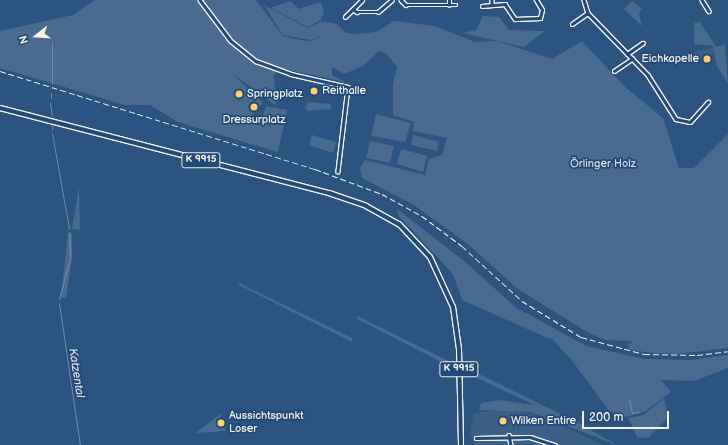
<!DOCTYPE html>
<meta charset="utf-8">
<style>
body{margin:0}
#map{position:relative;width:728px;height:445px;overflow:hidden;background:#2c5481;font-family:"Balsamiq Sans",sans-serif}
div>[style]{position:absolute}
.built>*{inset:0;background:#3b6088}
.green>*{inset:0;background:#496b90}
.stream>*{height:1px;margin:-0.5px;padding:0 0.5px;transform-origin:0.5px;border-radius:0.5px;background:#738ca6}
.roads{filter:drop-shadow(1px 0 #f4f1e8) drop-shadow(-1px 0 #f4f1e8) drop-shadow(0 1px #f4f1e8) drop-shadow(0 -1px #f4f1e8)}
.street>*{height:2.5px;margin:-1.25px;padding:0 1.25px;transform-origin:1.25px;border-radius:1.25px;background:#1f4a7a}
.primary>*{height:4px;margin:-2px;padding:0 2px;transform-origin:2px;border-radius:2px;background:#1f4a7a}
.rail>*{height:1px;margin-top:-0.5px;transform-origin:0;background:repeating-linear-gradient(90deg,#f4f1e8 0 6px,transparent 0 9px)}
.dots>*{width:11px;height:11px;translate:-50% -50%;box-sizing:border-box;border:2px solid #1f4a7a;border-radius:50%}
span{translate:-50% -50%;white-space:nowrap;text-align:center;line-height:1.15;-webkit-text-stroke:3.5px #1f4a7a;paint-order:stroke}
.shield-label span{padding:1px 3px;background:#1f4a7a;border:1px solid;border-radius:3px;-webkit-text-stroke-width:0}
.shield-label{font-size:10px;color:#f4f1e8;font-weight:700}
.poi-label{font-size:11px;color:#f4f1e8}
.right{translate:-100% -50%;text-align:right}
.left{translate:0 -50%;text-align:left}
.park-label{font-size:11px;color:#dadddb}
.water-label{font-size:12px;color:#dadddb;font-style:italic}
.north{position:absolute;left:16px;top:16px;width:40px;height:40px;-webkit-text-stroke:3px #1f4a7a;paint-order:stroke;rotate:253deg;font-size:11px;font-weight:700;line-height:16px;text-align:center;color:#f4f1e8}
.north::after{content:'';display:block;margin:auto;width:14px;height:18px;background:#f4f1e8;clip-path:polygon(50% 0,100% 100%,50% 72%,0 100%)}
.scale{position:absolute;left:582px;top:411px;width:87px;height:18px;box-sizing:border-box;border:2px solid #f4f1e8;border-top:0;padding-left:5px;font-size:12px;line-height:14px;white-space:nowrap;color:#f4f1e8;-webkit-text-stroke:3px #1f4a7a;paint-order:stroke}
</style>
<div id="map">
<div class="built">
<i style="clip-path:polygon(713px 48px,714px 54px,697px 61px,694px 51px)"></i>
<i style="clip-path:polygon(512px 409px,550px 420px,602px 445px,474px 445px,470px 431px,474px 413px)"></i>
</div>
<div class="green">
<i style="clip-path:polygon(95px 0,256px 0,283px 36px,300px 40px,311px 41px,328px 33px,311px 40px,283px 35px,264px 5px,308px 28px,322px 21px,337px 24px,346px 33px,358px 34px,376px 32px,394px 21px,435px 26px,475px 42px,497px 41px,552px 59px,582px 41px,624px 86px,663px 118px,679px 168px,694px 168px,728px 134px,728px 348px,678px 354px,654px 353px,629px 350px,628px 345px,634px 341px,605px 340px,589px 333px,518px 289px,469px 245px,414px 205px,362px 178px,360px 168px,365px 160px,425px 175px,429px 159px,442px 155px,447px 138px,413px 131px,414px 122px,393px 115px,393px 84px,397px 67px,386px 53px,379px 51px,363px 66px,344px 74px,332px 67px,332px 75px,345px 82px,280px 68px,274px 76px,276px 106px,232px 73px,263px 103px,251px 117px,283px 129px,278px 152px,178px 122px,150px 105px,125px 105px,0 68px,0 31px,73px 15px)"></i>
<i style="clip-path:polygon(290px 1px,299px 9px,321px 2px,324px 11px,321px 20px,308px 27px,271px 8px)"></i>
<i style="clip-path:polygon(632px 1px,642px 9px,639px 13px,642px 26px,624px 9px)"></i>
<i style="clip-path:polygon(483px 16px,499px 17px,509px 30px,545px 31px,524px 47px,462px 33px,476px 30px)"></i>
<i style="clip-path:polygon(700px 22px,716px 47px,725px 44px,728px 84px,717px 66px,713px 46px,694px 44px,694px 23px)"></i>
<i style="clip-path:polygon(308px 102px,331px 104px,331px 109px,308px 111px,305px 108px)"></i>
<i style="clip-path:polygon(266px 106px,287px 110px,283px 129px,261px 122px)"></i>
<i style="clip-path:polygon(376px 114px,411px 123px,405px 142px,371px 136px)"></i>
<i style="clip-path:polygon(312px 135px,336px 142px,333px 153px,309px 145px)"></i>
<i style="clip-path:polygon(413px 135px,439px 142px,437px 151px,411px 145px)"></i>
<i style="clip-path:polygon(370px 141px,394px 146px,390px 163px,366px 158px)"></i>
<i style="clip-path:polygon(401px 149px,427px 156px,423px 172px,397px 164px)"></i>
<i style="clip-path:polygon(79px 187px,80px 230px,72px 229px)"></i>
<i style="clip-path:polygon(397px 209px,464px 261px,550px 338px,517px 308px,586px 346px,644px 359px,691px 360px,728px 355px,728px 368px,694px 381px,661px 380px,671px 392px,646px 411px,626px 417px,616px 415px,609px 411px,571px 359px,551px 338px,550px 339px,462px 300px,453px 274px,399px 216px)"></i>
<i style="clip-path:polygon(68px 232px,72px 234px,72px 259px,66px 298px,61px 298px)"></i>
<i style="clip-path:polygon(239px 283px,352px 338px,352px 342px,239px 285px)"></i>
<i style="clip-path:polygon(357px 316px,453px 363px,453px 368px,357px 319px)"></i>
<i style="clip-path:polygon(471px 370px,577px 422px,617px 445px,531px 412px,479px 410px,481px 403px,499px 400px,535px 405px,472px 376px)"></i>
<i style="clip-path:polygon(664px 398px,668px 418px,648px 438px,637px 437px,628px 418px,644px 415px)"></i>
<i style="clip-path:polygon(220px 414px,226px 431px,196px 433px)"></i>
</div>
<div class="stream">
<i style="left:52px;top:42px;width:41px;rotate:90deg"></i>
<i style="left:51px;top:98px;width:5px;rotate:-90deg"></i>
<i style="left:50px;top:103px;width:13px;rotate:81deg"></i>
<i style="left:52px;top:125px;width:4px;rotate:90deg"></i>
<i style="left:52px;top:133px;width:97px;rotate:79.9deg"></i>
<i style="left:59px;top:299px;width:42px;rotate:-75deg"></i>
<i style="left:70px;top:258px;width:26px;rotate:-92deg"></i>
<i style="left:59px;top:303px;width:144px;rotate:81.6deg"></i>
<i style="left:629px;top:399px;width:14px;rotate:78deg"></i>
<i style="left:632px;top:413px;width:7px;rotate:-8deg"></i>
</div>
<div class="roads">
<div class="street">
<i style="left:200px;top:0;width:51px;rotate:52.9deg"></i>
<i style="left:231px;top:41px;width:32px;rotate:39deg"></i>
<i style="left:256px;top:61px;width:37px;rotate:20deg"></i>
<i style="left:291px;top:74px;width:58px;rotate:12.8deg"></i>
<i style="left:348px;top:87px;width:85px;rotate:96.8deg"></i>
<i style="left:401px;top:0;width:7px;rotate:45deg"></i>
<i style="left:406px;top:5px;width:50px"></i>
<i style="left:492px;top:0;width:4px;rotate:90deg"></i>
<i style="left:584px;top:0;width:14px;rotate:73deg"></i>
<i style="left:588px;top:13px;width:86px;rotate:45.9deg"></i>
<i style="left:648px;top:75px;width:52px;rotate:57.5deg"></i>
<i style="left:676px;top:119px;width:14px;rotate:12deg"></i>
<i style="left:690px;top:122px;width:27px;rotate:-48deg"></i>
<i style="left:702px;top:0;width:13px;rotate:58deg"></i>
<i style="left:449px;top:5px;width:5px;rotate:-90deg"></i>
<i style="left:482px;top:6px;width:23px;rotate:-5deg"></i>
<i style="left:505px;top:4px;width:18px;rotate:56deg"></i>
<i style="left:515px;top:19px;width:25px;rotate:-2deg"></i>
<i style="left:540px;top:18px;width:8px;rotate:-76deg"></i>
<i style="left:542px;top:10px;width:12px;rotate:-121deg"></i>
<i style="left:353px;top:9px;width:5px;rotate:37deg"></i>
<i style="left:357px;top:12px;width:21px"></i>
<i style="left:378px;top:12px;width:18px;rotate:-41deg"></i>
<i style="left:345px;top:17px;width:24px;rotate:-45deg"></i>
<i style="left:572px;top:24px;width:19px;rotate:-35deg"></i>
<i style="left:627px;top:54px;width:19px;rotate:-35deg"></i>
<i style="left:614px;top:71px;width:22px;rotate:-34deg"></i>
<i style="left:509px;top:435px;width:10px;rotate:79deg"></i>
<i style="left:476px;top:438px;width:54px;rotate:-1.1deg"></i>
<i style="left:530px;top:437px;width:26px;rotate:18deg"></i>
</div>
<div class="primary">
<i style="left:0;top:108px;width:340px;rotate:14.5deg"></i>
<i style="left:329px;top:193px;width:39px;rotate:19deg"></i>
<i style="left:366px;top:206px;width:38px;rotate:29deg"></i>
<i style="left:399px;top:224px;width:45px;rotate:46.8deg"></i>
<i style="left:430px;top:257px;width:55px;rotate:65.3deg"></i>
<i style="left:453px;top:307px;width:42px;rotate:81.9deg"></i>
<i style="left:459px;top:349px;width:96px;rotate:88.8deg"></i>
</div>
</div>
<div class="rail">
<i style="left:0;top:71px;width:330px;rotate:17.3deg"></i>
<i style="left:315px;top:169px;width:72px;rotate:20.5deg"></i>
<i style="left:382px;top:194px;width:46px;rotate:28.8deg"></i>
<i style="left:422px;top:216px;width:50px;rotate:36.9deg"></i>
<i style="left:462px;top:246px;width:81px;rotate:42.5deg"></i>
<i style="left:522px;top:301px;width:69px;rotate:31.4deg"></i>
<i style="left:581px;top:337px;width:65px;rotate:15.1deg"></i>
<i style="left:644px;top:354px;width:53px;rotate:1.1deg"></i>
<i style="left:697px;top:355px;width:31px;rotate:-7deg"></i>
</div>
<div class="dots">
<i style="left:707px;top:59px;background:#ffd166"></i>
<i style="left:314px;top:91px;background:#ffd166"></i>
<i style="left:239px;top:94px;background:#ffd166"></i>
<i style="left:254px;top:107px;background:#ffd166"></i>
<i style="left:503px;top:421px;background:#ffd166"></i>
<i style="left:221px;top:423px;background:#ffd166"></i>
</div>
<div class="shield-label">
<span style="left:201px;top:160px">K 9915</span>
<span style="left:459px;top:369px">K 9915</span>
</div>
<div class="poi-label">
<span class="right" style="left:699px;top:59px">Eichkapelle</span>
<span class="left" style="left:322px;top:91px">Reithalle</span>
<span class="left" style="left:247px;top:94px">Springplatz</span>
<span style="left:254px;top:120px">Dressurplatz</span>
<span class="left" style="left:229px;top:423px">Aussichtspunkt<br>Loser</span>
<span class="left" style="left:511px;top:421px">Wilken Entire</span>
</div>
<div class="park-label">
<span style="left:603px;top:164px">Örlinger Holz</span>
</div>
<div class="water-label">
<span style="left:76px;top:373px;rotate:81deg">Katzental</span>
</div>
<div class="north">N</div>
<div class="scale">200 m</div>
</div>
